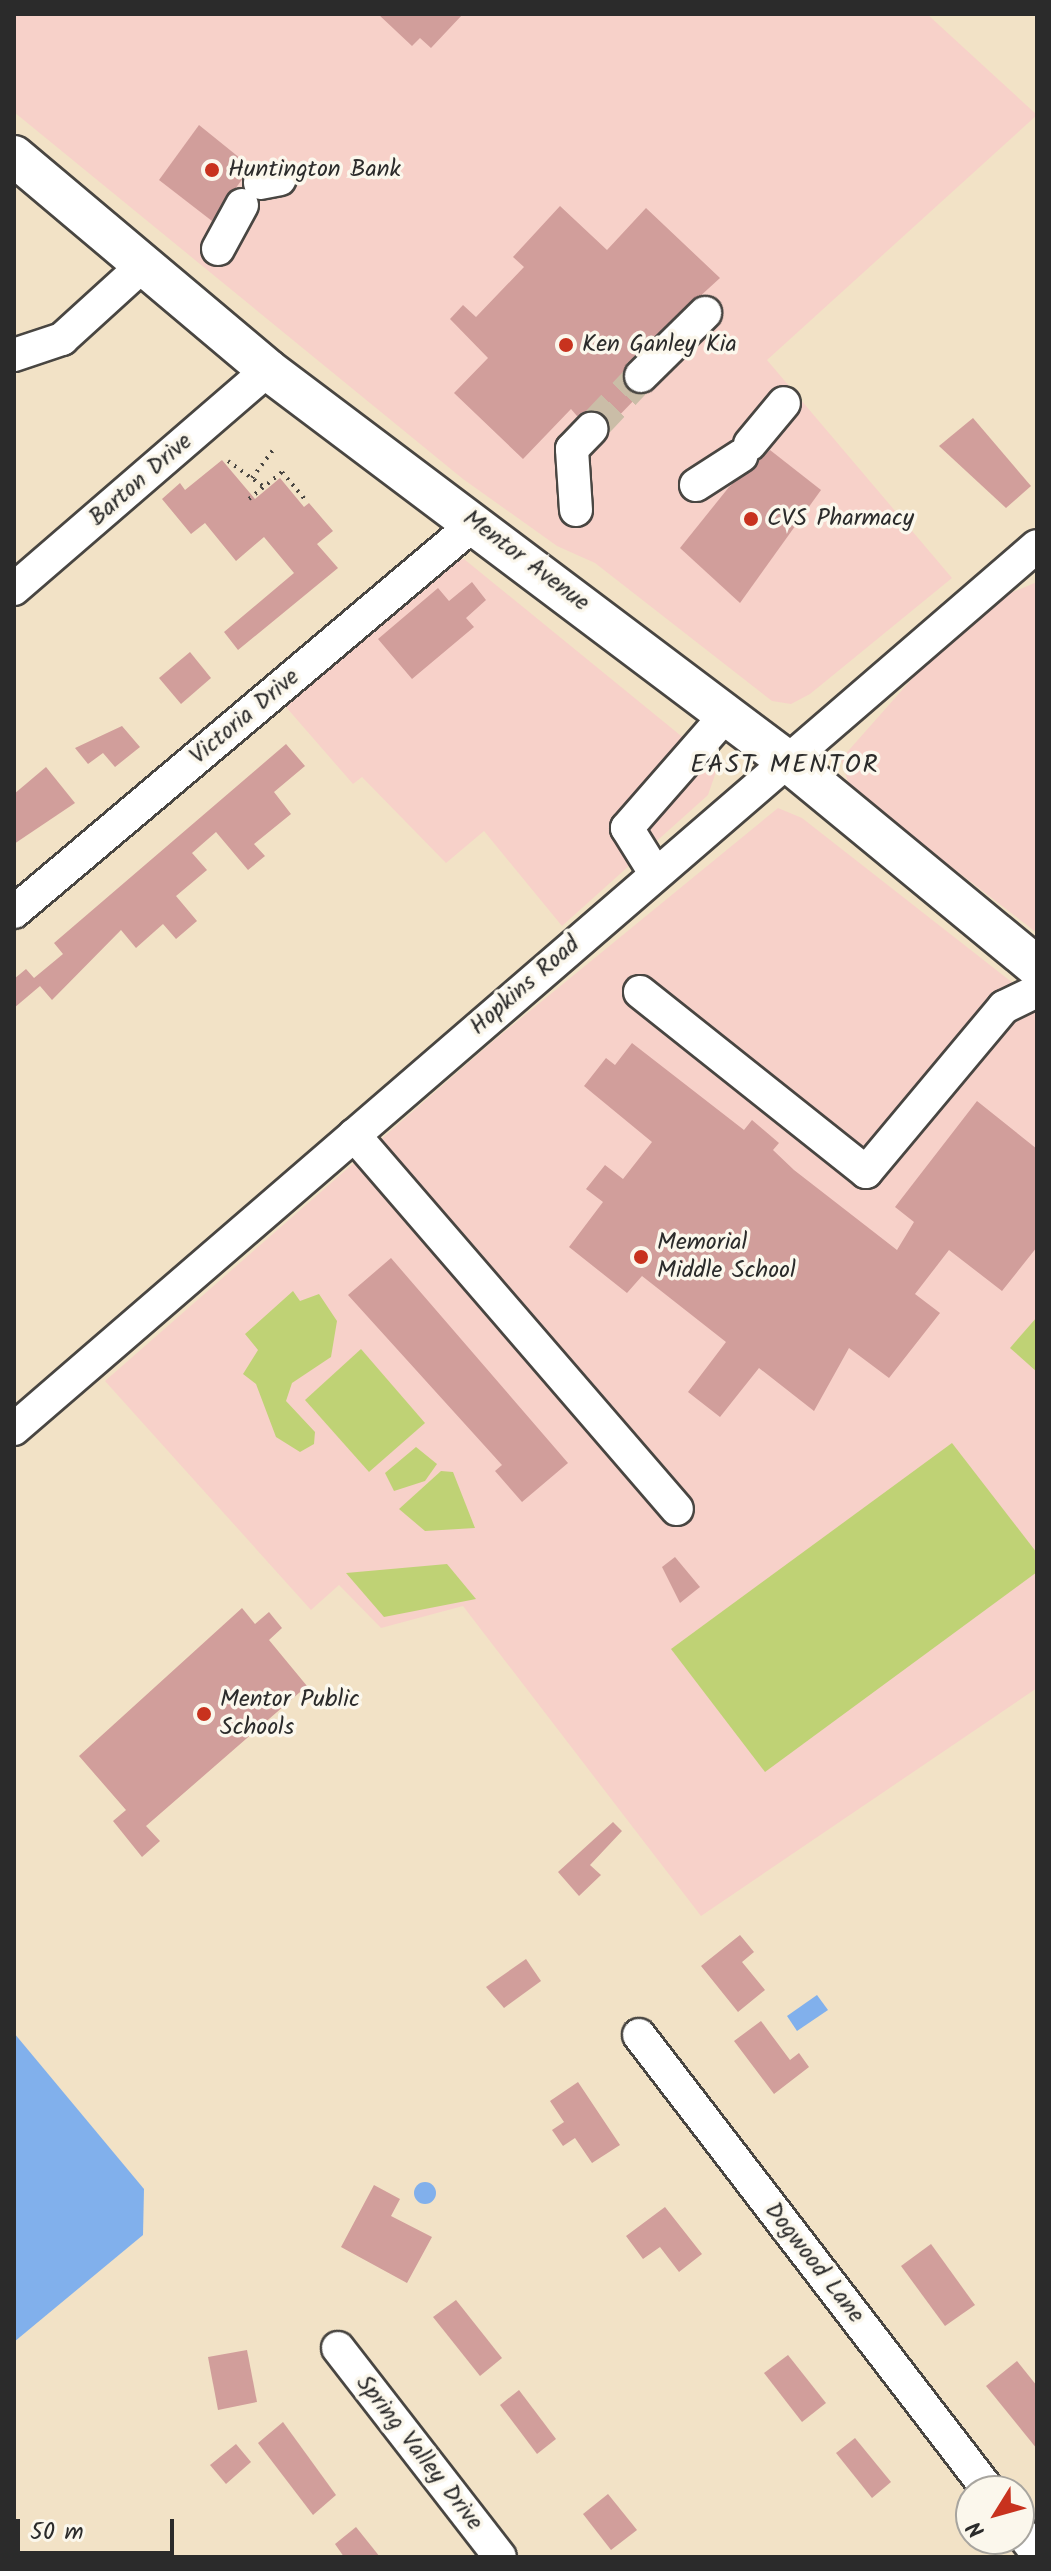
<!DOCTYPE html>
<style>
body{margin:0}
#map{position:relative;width:1051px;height:2571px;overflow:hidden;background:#f2e2c6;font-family:Kalam,sans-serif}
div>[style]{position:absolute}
.built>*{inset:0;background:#f7d1c9}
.green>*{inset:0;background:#bfd275}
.water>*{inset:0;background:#81b0ec}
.round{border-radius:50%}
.building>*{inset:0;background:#d19e9b}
.minor-tunnel>*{height:32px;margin-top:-16px;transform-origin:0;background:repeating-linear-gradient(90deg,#cabda7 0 32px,transparent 0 48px)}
.path>*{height:4px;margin-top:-2px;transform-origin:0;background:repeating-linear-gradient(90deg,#494642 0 2px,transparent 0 8px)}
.roads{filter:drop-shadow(2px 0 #494642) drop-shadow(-2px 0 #494642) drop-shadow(0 2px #494642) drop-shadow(0 -2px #494642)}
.minor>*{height:32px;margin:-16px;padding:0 16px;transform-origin:16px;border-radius:16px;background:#fff}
.major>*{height:40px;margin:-20px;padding:0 20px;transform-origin:20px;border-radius:20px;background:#fff}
.dots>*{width:22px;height:22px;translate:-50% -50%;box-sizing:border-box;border:4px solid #fbf7ec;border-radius:50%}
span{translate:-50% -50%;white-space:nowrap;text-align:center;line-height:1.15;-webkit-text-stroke:7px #fbf7ec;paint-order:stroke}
.poi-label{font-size:24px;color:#2b2b2b}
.left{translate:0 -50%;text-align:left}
.street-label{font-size:24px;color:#2b2b2b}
.neighbourhood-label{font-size:26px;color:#2b2b2b;letter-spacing:2px}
.frame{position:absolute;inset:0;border:16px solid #2b2b2b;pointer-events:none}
.north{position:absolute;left:955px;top:2475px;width:80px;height:80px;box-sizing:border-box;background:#fbf7ec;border:2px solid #a8a59f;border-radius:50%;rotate:233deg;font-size:22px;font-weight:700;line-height:32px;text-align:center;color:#2b2b2b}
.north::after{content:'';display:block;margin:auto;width:28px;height:36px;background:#c8321e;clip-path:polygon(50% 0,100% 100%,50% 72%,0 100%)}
.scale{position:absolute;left:16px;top:2519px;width:158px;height:36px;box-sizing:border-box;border:4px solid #2b2b2b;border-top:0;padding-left:10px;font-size:24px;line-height:28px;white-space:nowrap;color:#2b2b2b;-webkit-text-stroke:6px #fbf7ec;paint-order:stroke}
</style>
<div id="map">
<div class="built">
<i style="clip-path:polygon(14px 14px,927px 14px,1037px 115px,767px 360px,952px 578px,810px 694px,791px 704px,772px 701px,595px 563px,557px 546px,463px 479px,14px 112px)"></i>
<i style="clip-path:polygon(464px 559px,718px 766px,708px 795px,562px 926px,484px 831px,446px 863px,362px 777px,353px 784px,279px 699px,446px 563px)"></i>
<i style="clip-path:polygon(1037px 582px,1037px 933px,850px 789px,841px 759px,918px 672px,1003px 596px)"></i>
<i style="clip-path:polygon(778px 808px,802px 818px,1037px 1002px,1037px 1688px,701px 1916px,463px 1606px,381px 1628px,339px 1585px,311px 1610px,105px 1381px,492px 1042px)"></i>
</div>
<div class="green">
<i style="clip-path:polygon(293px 1291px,300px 1301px,319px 1294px,337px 1321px,331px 1357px,292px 1383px,286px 1401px,315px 1432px,314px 1444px,300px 1452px,276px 1437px,256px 1384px,243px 1374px,258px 1350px,245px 1334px)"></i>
<i style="clip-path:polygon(1037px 1317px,1037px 1372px,1010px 1348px)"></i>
<i style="clip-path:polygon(361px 1349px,425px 1423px,369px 1472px,305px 1400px)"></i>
<i style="clip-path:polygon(952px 1443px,1037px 1553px,1037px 1572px,765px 1772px,671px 1649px)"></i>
<i style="clip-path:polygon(416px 1447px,437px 1464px,425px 1481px,394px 1491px,385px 1473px)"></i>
<i style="clip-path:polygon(441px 1471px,453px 1472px,475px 1528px,425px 1531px,399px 1509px)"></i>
<i style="clip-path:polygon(447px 1564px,476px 1599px,384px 1617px,346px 1573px)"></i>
</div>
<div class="water">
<i style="clip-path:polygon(817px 1995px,828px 2010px,797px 2031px,787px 2016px)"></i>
<i style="clip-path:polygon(14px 2033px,144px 2189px,143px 2235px,14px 2342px)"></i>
<i class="round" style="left:414px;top:2182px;width:22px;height:22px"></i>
</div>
<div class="building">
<i style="clip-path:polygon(378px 14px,463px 14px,431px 48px,420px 38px,412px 46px)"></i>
<i style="clip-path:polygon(199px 125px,251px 167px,212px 221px,159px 180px)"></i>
<i style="clip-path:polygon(560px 206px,607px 250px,646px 208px,720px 278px,627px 363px,623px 382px,640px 394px,609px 426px,596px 411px,577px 416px,571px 409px,523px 459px,454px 393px,488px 358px,450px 319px,463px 305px,476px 317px,524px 267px,513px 257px)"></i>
<i style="clip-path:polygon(973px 418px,1031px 486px,1006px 508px,939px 446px)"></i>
<i style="clip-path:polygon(770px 450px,821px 490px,740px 603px,680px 548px,729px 487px)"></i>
<i style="clip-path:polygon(222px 460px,255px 499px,280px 478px,304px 507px,309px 503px,333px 531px,317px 544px,338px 568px,238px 650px,224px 632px,294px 573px,264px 537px,236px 561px,205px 523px,191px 534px,162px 499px,180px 483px,185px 490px)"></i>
<i style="clip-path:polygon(472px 582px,486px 600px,466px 618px,474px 627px,412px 679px,378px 639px,438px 588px,449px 601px)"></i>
<i style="clip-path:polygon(190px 652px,211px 678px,181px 704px,159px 678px)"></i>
<i style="clip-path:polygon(122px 726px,140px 747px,115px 767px,103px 753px,88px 764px,75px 748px)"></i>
<i style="clip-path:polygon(286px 744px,305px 766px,274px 792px,291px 814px,254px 844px,265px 856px,248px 870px,216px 832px,192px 853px,207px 870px,176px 896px,197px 921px,176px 939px,163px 924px,136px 948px,121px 930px,52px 1000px,40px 986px,14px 1008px,14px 979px,26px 969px,34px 978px,63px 954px,54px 943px)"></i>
<i style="clip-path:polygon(46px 767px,75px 803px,14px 844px,14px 794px)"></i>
<i style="clip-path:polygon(632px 1043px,744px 1130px,752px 1120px,779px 1143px,773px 1150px,794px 1170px,897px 1250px,914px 1222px,895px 1207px,977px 1101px,1037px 1149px,1037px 1247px,1002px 1291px,949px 1250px,915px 1294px,940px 1313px,889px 1378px,849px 1348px,814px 1411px,759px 1368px,720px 1417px,688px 1392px,726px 1342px,642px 1276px,627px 1293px,569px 1247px,603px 1202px,586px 1189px,605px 1165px,623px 1179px,652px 1142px,584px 1086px,606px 1058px,615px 1065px)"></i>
<i style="clip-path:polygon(391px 1258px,568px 1463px,522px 1502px,495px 1471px,502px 1465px,348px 1295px)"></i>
<i style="clip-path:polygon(675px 1557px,700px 1587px,680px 1603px,662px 1567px)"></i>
<i style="clip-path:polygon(242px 1608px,255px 1624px,269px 1612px,282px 1628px,269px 1640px,307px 1686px,146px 1826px,160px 1841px,142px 1857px,113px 1821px,126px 1810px,79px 1756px)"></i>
<i style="clip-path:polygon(613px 1822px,622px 1831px,590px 1865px,601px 1875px,579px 1896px,558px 1872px)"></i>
<i style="clip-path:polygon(740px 1935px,754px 1952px,742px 1962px,765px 1990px,738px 2012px,701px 1966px)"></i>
<i style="clip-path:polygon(526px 1959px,541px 1981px,504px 2008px,486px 1987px)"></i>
<i style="clip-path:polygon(761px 2021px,790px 2060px,799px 2053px,809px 2067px,774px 2094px,734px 2041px)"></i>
<i style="clip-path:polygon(578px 2082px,620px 2145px,592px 2163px,575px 2138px,563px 2146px,552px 2130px,564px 2122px,550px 2101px)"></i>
<i style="clip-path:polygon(374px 2185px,400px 2199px,391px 2216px,432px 2237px,407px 2283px,341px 2247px)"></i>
<i style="clip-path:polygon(665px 2207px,702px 2254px,679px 2272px,660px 2247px,643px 2259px,626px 2236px)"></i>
<i style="clip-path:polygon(931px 2244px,975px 2305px,945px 2326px,901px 2266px)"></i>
<i style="clip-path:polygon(456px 2300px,502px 2358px,480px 2376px,433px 2317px)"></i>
<i style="clip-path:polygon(247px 2350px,257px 2402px,218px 2410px,208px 2357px)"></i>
<i style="clip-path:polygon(788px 2355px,826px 2403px,802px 2422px,764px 2373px)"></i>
<i style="clip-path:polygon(1017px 2361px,1037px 2386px,1037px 2449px,986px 2386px)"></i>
<i style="clip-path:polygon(519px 2390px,556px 2439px,537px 2454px,500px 2405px)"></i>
<i style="clip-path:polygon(283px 2422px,336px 2495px,313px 2515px,258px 2443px)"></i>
<i style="clip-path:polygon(855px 2438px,891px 2482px,872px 2498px,836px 2453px)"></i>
<i style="clip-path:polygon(236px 2444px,251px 2462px,226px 2484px,210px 2465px)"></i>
<i style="clip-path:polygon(608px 2494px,637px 2530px,611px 2550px,583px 2514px)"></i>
<i style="clip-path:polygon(356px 2527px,380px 2557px,344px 2557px,335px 2544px)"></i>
</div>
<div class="minor-tunnel">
<i style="left:591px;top:429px;width:73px;rotate:-46.7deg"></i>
</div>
<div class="path">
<i style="left:228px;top:461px;width:44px;rotate:35.8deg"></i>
<i style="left:252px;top:478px;width:35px;rotate:-53deg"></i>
<i style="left:249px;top:499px;width:43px;rotate:-39.3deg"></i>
<i style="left:282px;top:472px;width:38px;rotate:50deg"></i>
</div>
<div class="roads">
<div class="minor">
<i style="left:260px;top:183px;width:20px;rotate:-11deg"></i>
<i style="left:218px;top:249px;width:50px;rotate:-61.4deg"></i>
<i style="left:14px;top:355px;width:51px;rotate:-18.4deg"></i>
<i style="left:62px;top:339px;width:107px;rotate:-42.3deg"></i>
<i style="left:641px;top:376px;width:90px;rotate:-44.5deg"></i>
<i style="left:750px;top:444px;width:53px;rotate:-50.3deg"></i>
<i style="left:696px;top:485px;width:54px;rotate:-32.8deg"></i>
<i style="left:576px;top:510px;width:61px;rotate:-93.8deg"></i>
<i style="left:572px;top:449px;width:28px;rotate:-46deg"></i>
<i style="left:14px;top:589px;width:335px;rotate:-40.8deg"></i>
<i style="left:655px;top:873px;width:53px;rotate:-121.9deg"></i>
<i style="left:627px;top:828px;width:150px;rotate:-48.8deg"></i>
<i style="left:14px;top:912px;width:603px;rotate:-40.16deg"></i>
<i style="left:640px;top:992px;width:289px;rotate:38.5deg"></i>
<i style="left:866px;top:1172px;width:215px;rotate:-50.1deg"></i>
<i style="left:1004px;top:1007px;width:37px;rotate:-26deg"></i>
<i style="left:354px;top:1135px;width:494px;rotate:49.2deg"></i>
<i style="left:14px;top:1429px;width:1351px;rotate:-40.8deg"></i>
<i style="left:639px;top:2035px;width:575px;rotate:52.49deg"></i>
<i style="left:338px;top:2348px;width:264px;rotate:52.2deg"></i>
<i style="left:1019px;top:2530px;width:29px;rotate:52deg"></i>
</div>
<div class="major">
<i style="left:14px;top:156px;width:332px;rotate:40.1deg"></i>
<i style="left:268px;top:370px;width:648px;rotate:36.98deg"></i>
<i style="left:786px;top:760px;width:325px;rotate:39.5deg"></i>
</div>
</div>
<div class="dots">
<i style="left:212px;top:170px;background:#c8321e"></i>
<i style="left:566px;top:345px;background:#c8321e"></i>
<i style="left:751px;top:519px;background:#c8321e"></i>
<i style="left:641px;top:1257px;background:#c8321e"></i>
<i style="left:204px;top:1714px;background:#c8321e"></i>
</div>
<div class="poi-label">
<span class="left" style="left:228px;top:170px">Huntington Bank</span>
<span class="left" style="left:582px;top:345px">Ken Ganley Kia</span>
<span class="left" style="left:767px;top:519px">CVS Pharmacy</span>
<span class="left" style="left:657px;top:1257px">Memorial<br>Middle School</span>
<span class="left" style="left:220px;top:1714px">Mentor Public<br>Schools</span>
</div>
<div class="street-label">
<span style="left:141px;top:480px;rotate:-41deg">Barton Drive</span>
<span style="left:526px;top:561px;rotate:37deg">Mentor Avenue</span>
<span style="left:245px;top:717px;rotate:-40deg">Victoria Drive</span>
<span style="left:525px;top:986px;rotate:-41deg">Hopkins Road</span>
<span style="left:814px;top:2263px;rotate:52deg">Dogwood Lane</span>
<span style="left:419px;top:2453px;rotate:52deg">Spring Valley Drive</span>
</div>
<div class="neighbourhood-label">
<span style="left:785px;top:766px">EAST MENTOR</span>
</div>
<div class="frame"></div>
<div class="north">N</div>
<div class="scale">50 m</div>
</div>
